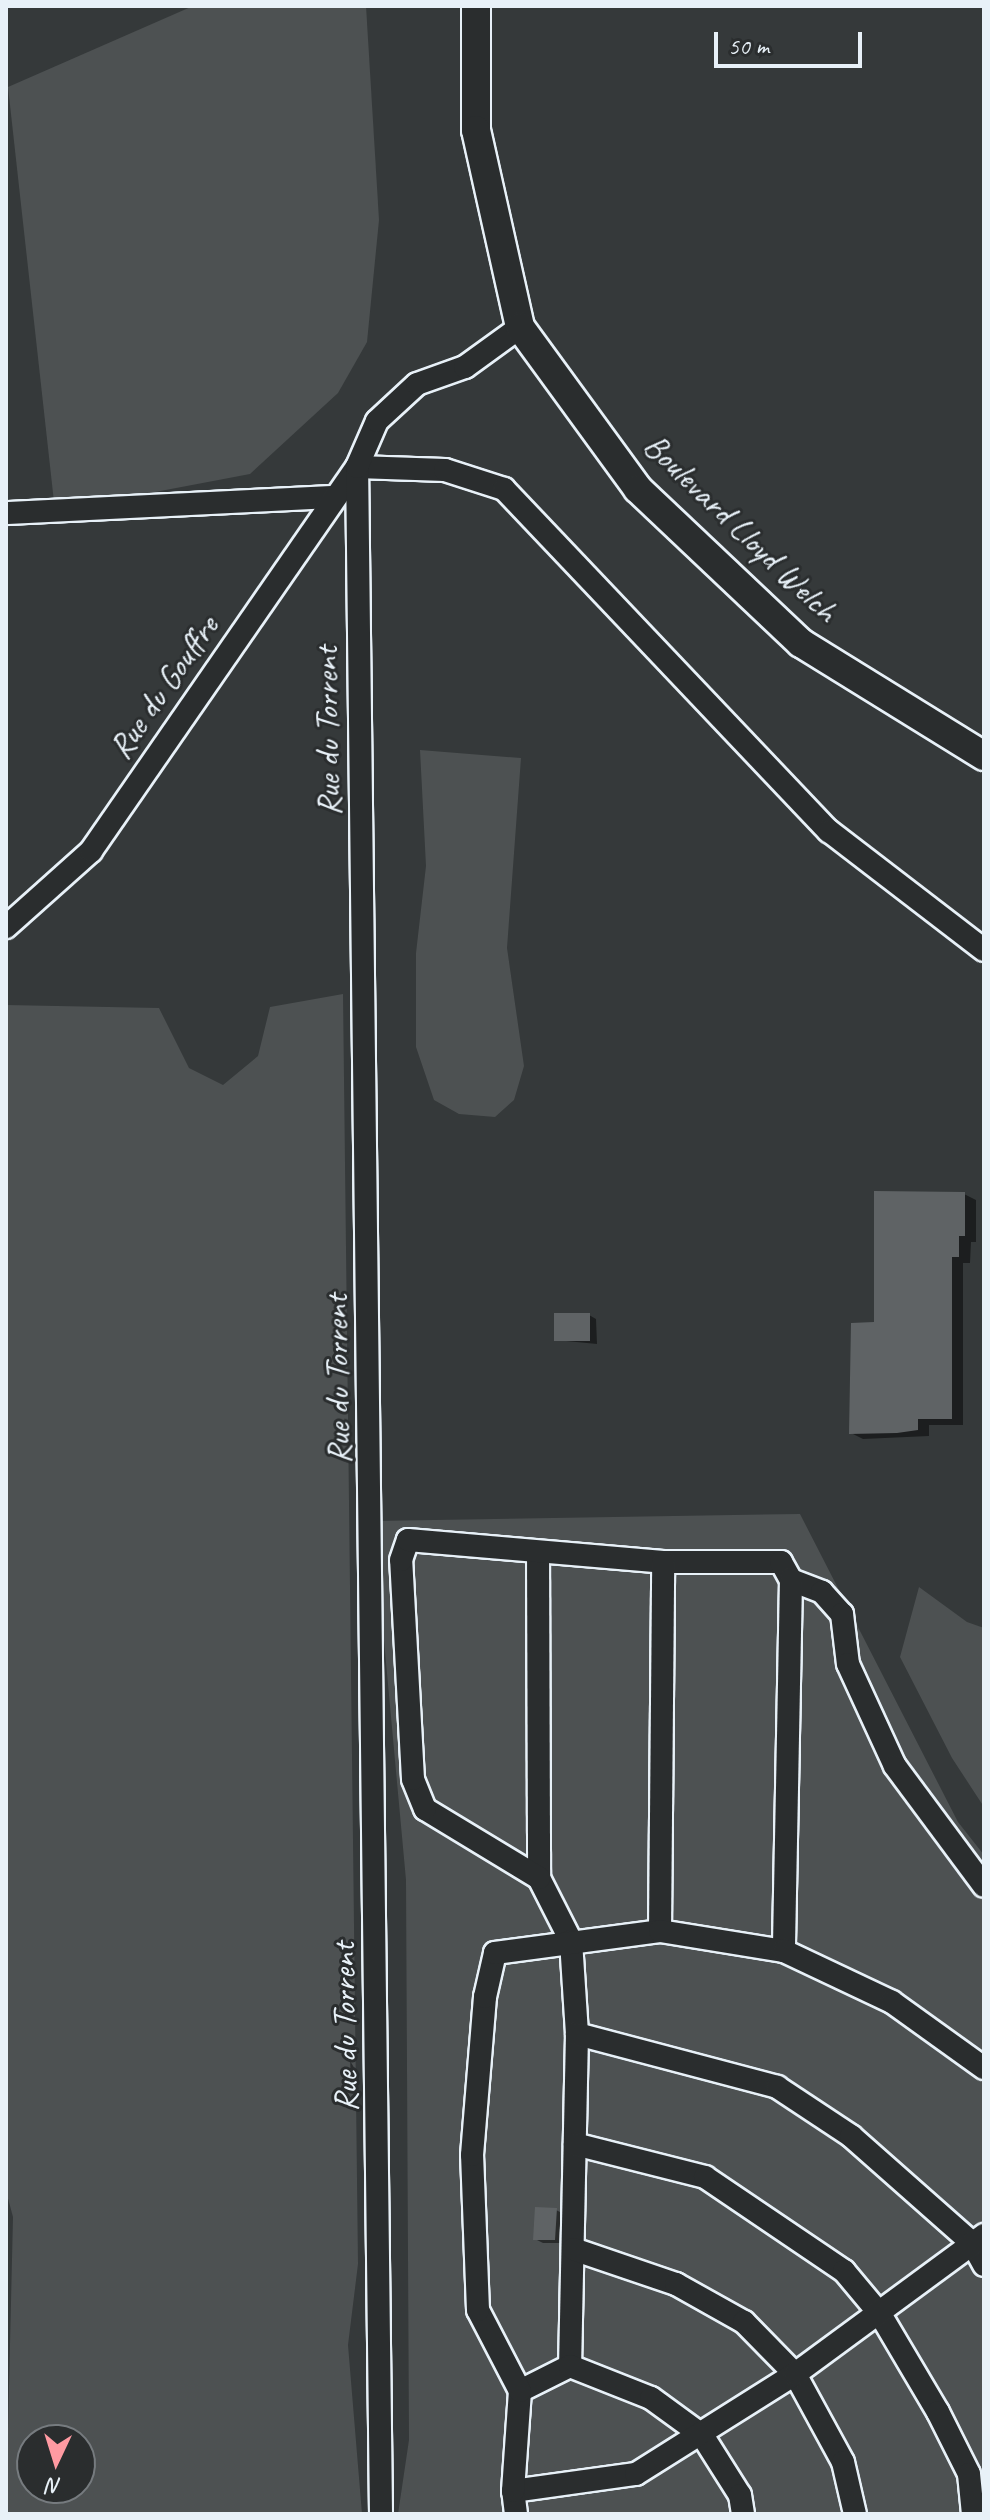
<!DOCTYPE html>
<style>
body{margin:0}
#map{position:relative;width:990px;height:2520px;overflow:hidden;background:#35393a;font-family:Caveat,sans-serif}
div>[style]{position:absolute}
.green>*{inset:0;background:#4d5152}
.shadow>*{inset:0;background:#0007}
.building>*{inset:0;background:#5f6365}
.roads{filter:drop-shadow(2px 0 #e8f1f8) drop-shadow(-2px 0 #e8f1f8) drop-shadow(0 2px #e8f1f8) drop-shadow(0 -2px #e8f1f8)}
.minor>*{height:22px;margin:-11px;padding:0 11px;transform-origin:11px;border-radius:11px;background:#2a2d2e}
.major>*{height:28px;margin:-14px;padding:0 14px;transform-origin:14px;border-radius:14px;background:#2a2d2e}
span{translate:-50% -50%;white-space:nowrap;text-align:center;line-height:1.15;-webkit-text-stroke:6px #2a2d2e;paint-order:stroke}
.street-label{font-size:34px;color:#e8f1f8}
.frame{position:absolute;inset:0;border:8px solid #e8f1f8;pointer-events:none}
.north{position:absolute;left:16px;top:2424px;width:80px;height:80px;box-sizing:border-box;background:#2a2d2e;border:2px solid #767b7f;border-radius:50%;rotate:184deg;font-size:22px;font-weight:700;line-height:32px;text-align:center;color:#e8f1f8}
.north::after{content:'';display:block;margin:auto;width:28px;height:36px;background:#ff9aa2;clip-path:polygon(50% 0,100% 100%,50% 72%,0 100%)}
.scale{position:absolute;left:714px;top:32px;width:148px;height:36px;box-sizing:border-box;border:4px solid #e8f1f8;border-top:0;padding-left:10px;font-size:24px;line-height:28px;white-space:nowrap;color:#e8f1f8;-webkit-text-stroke:6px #2a2d2e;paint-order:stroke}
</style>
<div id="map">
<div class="green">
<i style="clip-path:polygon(193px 6px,366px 6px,379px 220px,367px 342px,338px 393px,250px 474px,55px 511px,8px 87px)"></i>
<i style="clip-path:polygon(420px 750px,521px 758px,507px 948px,524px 1066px,514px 1100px,495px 1117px,459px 1114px,434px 1100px,416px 1047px,416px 953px,426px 866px)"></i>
<i style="clip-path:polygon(evenodd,343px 994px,358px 2264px,348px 2345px,362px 2514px,6px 2514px,13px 2217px,6px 2191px,6px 1005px,159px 1008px,189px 1068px,223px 1085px,258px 1056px,270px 1007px,343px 994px,80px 2440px,80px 2488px,32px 2488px,32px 2440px,80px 2440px)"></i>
<i style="clip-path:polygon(800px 1514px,958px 1822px,984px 1855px,984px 2514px,398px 2514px,409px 2440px,406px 1880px,373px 1521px)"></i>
<i style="clip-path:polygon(919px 1587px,967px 1622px,984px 1628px,984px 1807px,952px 1758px,900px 1657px)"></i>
</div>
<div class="shadow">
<i style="clip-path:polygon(964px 1194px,976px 1200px,976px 1242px,971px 1242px,970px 1263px,963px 1263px,963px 1425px,929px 1425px,929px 1436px,863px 1439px,851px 1433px,876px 1324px)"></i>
<i style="clip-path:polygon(589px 1315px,596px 1319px,597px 1344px,556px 1340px)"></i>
<i style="clip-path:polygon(556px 2210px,564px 2214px,562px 2243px,543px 2243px,535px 2239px)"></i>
</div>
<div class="building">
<i style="clip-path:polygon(874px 1191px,965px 1192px,965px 1236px,959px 1236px,959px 1257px,952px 1257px,952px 1419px,918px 1419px,918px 1430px,897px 1433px,849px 1434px,851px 1323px,874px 1322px)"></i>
<i style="clip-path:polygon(554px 1313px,590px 1313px,590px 1341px,554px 1341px)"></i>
<i style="clip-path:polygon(535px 2207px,557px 2208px,555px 2240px,533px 2240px)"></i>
</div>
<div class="roads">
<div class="minor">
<i style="left:6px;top:513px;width:330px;rotate:-2.8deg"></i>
<i style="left:6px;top:927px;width:114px;rotate:-41.8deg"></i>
<i style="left:91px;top:851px;width:467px;rotate:-55.3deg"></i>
<i style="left:357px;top:467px;width:88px;rotate:2deg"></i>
<i style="left:445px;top:470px;width:62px;rotate:17.9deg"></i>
<i style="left:504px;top:489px;width:472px;rotate:46.5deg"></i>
<i style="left:829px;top:831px;width:195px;rotate:37.5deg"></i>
<i style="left:538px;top:1552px;width:326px;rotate:89.8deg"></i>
<i style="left:539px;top:1878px;width:71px;rotate:63.1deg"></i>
<i style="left:571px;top:1941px;width:93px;rotate:86.3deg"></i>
<i style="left:577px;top:2034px;width:332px;rotate:91.2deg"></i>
<i style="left:791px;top:1580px;width:33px;rotate:21deg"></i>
<i style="left:822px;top:1592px;width:30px;rotate:48deg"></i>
<i style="left:842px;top:1614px;width:50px;rotate:83.2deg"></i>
<i style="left:848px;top:1664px;width:112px;rotate:65.3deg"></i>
<i style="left:895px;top:1766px;width:149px;rotate:53.4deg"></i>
<i style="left:539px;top:1878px;width:133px;rotate:-148.8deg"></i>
<i style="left:425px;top:1809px;width:32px;rotate:-112deg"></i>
<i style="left:413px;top:1779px;width:219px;rotate:-93.1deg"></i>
<i style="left:401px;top:1560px;width:21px;rotate:-71deg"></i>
<i style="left:408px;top:1540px;width:256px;rotate:4.9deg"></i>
<i style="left:663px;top:1562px;width:118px"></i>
<i style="left:781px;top:1562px;width:21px;rotate:61deg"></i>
<i style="left:791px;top:1580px;width:371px;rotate:91.1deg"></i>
<i style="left:660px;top:1931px;width:369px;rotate:-89.5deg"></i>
<i style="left:577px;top:2034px;width:207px;rotate:14.8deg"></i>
<i style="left:777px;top:2087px;width:89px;rotate:33.5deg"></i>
<i style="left:851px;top:2136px;width:162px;rotate:41.5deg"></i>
<i style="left:972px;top:2243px;width:25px;rotate:61deg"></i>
<i style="left:575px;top:2144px;width:134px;rotate:14.2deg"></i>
<i style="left:705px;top:2177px;width:168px;rotate:34.1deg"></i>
<i style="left:844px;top:2271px;width:56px;rotate:50.1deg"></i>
<i style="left:880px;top:2314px;width:114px;rotate:59.4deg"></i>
<i style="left:938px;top:2412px;width:69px;rotate:63.4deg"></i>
<i style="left:969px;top:2474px;width:40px;rotate:84.3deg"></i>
<i style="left:573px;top:2249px;width:109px;rotate:18.8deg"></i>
<i style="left:676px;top:2284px;width:78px;rotate:29.2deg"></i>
<i style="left:744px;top:2322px;width:73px;rotate:45.6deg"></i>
<i style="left:795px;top:2374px;width:100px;rotate:61.4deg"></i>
<i style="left:843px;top:2462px;width:53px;rotate:77deg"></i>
<i style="left:520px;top:2391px;width:56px;rotate:-26.6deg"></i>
<i style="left:570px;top:2366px;width:87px;rotate:21.6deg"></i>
<i style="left:651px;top:2398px;width:63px;rotate:36deg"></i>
<i style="left:702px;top:2435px;width:71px;rotate:57.7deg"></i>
<i style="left:740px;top:2495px;width:19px;rotate:81deg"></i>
<i style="left:513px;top:2491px;width:124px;rotate:-7.9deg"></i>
<i style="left:636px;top:2474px;width:188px;rotate:-32.2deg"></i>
<i style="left:795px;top:2374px;width:235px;rotate:-36.3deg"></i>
<i style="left:381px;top:2514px;width:2047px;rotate:-90.67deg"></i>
<i style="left:357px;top:467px;width:50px;rotate:-66.5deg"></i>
<i style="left:377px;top:421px;width:54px;rotate:-42.8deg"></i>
<i style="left:417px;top:384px;width:51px;rotate:-19.5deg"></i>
<i style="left:465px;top:367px;width:68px;rotate:-36deg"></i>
<i style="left:516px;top:2514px;width:23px;rotate:-97deg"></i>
<i style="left:513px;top:2491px;width:100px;rotate:-86deg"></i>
<i style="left:520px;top:2391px;width:91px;rotate:-117.4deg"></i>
<i style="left:478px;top:2310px;width:155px;rotate:-92.2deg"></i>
<i style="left:472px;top:2155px;width:159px;rotate:-85.3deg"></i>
<i style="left:485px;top:1997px;width:45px;rotate:-77.2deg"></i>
<i style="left:495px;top:1953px;width:166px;rotate:-7.6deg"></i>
<i style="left:660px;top:1931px;width:126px;rotate:9.2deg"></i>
<i style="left:784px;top:1951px;width:119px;rotate:25.3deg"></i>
<i style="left:892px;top:2002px;width:113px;rotate:35.7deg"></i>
</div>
<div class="major">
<i style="left:476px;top:6px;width:124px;rotate:90deg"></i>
<i style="left:476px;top:130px;width:202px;rotate:77.4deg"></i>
<i style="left:520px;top:327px;width:200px;rotate:53.9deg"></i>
<i style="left:638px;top:489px;width:224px;rotate:43.4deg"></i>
<i style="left:801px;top:643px;width:215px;rotate:31.7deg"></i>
</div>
</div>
<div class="street-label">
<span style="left:741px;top:528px;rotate:44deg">Boulevard Lloyd Welch</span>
<span style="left:163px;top:687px;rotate:-55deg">Rue du Gouffre</span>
<span style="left:327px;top:731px;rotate:-91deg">Rue du Torrent</span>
<span style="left:337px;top:1379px;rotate:-91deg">Rue du Torrent</span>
<span style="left:344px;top:2027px;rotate:-91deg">Rue du Torrent</span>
</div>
<div class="frame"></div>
<div class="north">N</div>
<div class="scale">50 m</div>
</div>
